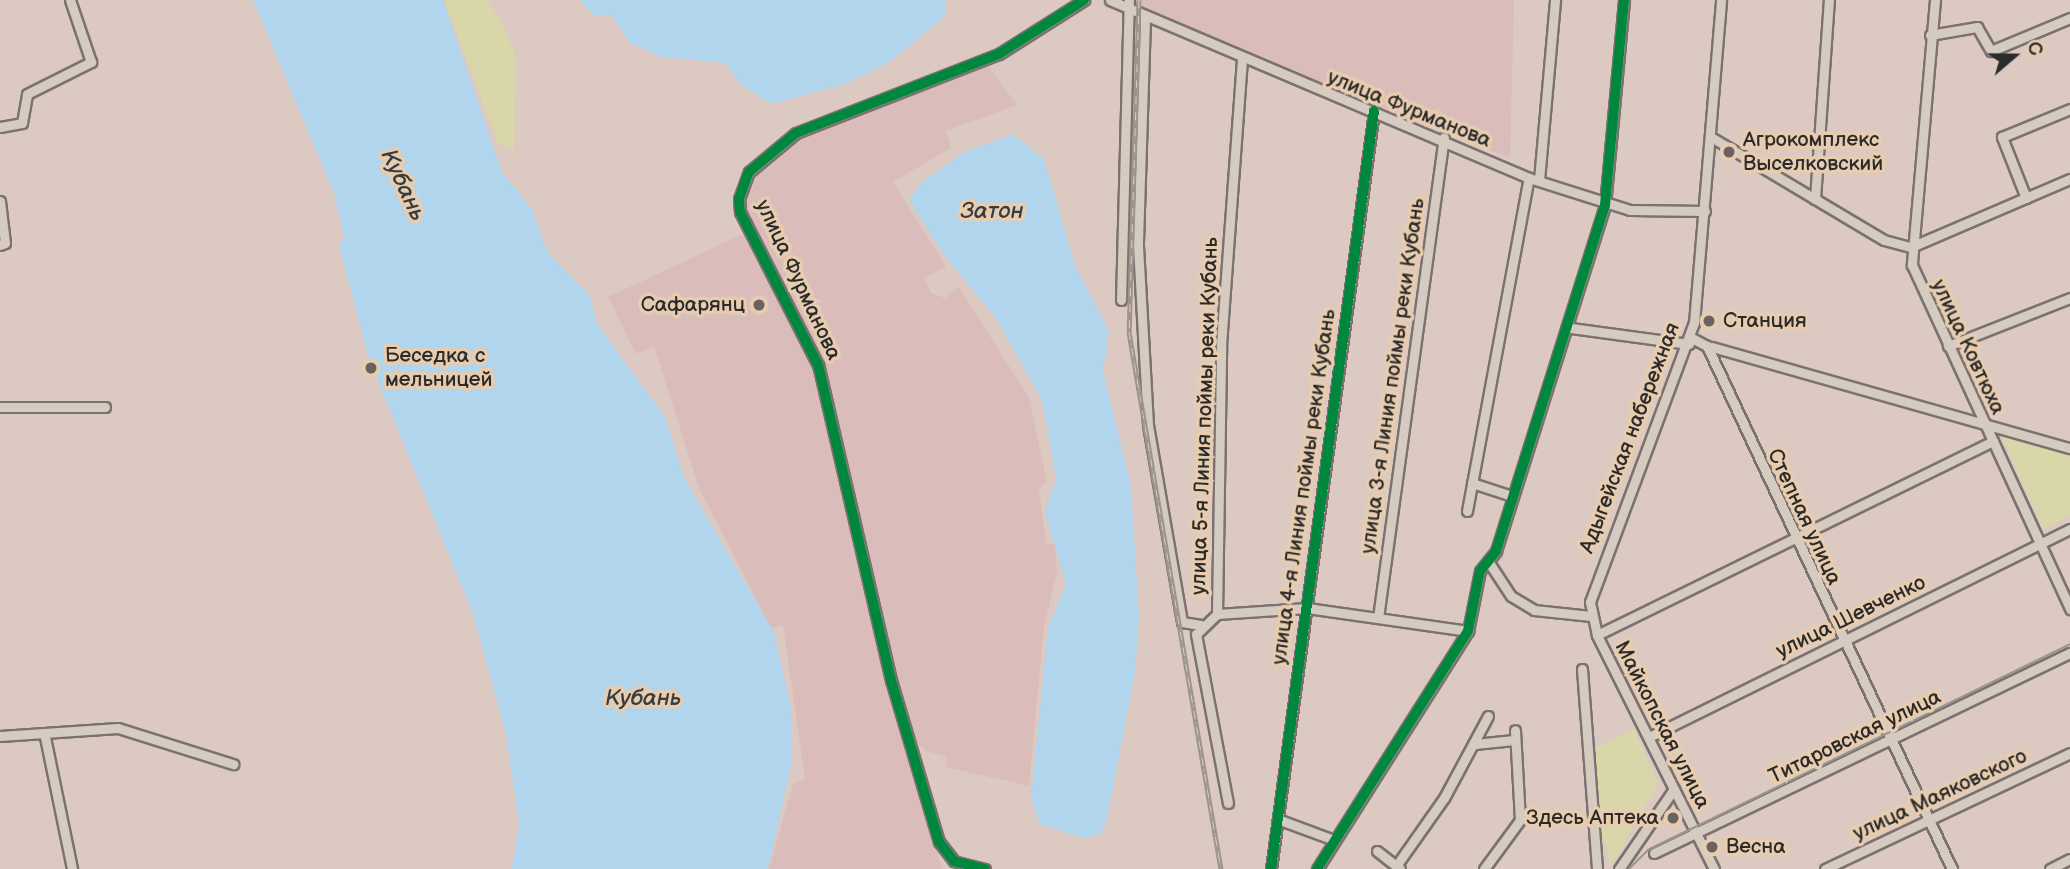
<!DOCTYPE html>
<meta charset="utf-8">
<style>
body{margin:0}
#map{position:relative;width:2070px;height:869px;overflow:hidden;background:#dcc9c2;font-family:"Balsamiq Sans",sans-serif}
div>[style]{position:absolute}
.built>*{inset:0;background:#dabdba}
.green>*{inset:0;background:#d9d7aa}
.water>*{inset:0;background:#b0d5ec}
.roads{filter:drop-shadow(2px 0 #7b726f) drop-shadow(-2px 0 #7b726f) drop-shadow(0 2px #7b726f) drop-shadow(0 -2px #7b726f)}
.minor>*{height:9px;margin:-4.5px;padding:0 4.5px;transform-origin:4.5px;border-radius:4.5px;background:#d6cbc1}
.tram>*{height:2px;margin:-1px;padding:0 1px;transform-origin:1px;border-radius:1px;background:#9c948e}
.rail>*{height:5px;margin-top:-2.5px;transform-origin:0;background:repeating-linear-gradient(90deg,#e7ccaf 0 8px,#9c948e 0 16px);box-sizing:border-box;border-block:2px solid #9c948e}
.cycleway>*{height:10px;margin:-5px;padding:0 5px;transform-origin:5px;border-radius:5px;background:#00873e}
.dots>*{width:19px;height:19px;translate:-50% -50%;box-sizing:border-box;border:4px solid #e7ccaf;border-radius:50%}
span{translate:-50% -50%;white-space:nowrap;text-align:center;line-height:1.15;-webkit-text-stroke:7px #e7ccaf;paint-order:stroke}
.street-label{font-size:21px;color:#2b2b2b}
.poi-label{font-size:21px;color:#2b2b2b}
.left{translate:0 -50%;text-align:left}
.right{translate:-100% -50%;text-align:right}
.water-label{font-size:23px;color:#363c40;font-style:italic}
.north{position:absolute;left:1979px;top:21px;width:70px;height:70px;-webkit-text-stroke:5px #e7ccaf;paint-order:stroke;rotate:70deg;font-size:19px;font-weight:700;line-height:28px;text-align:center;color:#2b2b2b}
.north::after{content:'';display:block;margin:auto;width:24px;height:32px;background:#2b2b2b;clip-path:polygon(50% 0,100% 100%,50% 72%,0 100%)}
</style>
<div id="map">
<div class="built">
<i style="clip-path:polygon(1128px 0,1514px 0,1510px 158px,1156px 17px)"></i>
<i style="clip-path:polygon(987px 65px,1017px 105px,946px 131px,951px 148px,893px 182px,946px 267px,924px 278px,931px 293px,945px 298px,959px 287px,1029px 398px,1047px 482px,1039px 489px,1046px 543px,1055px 544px,1057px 572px,1044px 627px,1029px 786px,945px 767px,947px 757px,926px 751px,913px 739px,823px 359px,744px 210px,761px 165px,811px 129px)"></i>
<i style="clip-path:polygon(745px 233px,812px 362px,887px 691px,942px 869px,769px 869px,793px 784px,805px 779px,783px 625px,771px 628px,699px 488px,654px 346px,636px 354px,608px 297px)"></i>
</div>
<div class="green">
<i style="clip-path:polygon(444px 0,486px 0,500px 18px,516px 57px,514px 151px,498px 143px)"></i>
<i style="clip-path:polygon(2000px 432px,2070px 453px,2070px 516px,2043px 529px)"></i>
<i style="clip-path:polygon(1634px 729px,1658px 783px,1610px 868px,1606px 841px,1598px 839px,1594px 749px)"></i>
</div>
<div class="water">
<i style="clip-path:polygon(253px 0,443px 0,502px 172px,532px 209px,548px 253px,590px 296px,597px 324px,665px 417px,684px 478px,774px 632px,792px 713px,792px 761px,768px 869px,512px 869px,519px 824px,506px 734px,473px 614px,369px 359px,339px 246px,344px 236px,334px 193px)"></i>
<i style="clip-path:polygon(580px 0,945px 0,945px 16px,891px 61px,845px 84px,771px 104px,738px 82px,725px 63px,661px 57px,630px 43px,612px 16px,594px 15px)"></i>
<i style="clip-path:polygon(1013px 134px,1044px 159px,1075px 265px,1109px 331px,1103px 372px,1131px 486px,1139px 618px,1135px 671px,1107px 819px,1099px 835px,1083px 838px,1040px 824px,1031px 798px,1048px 628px,1066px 584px,1045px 513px,1056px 478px,1042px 400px,995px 317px,944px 255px,909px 200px,921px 183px,964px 152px)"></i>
</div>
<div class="roads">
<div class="minor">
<i style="left:1110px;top:0;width:455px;rotate:23deg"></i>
<i style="left:1529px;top:178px;width:106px;rotate:17.6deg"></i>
<i style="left:1630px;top:210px;width:75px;rotate:0.8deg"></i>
<i style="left:1935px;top:0;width:266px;rotate:95deg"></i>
<i style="left:1912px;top:265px;width:379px;rotate:65.3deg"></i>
<i style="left:1145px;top:19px;width:227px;rotate:91.8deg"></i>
<i style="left:1138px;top:246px;width:179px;rotate:86.8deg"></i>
<i style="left:1148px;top:425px;width:200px;rotate:80.2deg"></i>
<i style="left:1182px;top:622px;width:19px;rotate:9deg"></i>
<i style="left:1930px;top:35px;width:48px;rotate:-9.7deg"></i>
<i style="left:1977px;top:27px;width:28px;rotate:60deg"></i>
<i style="left:1991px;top:51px;width:86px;rotate:-22.7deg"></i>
<i style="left:0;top:127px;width:22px;rotate:-10deg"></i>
<i style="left:22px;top:123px;width:29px;rotate:-80deg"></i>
<i style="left:27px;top:94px;width:72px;rotate:-26.6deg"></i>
<i style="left:91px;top:62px;width:65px;rotate:-108.7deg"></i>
<i style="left:1711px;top:137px;width:201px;rotate:30.8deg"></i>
<i style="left:1884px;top:240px;width:28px;rotate:15deg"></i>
<i style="left:1911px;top:247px;width:173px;rotate:-23.2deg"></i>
<i style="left:1539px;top:180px;width:181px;rotate:-84.9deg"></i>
<i style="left:2026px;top:198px;width:66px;rotate:-111.5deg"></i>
<i style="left:2002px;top:137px;width:74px;rotate:-22.4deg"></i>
<i style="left:1815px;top:199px;width:199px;rotate:-86deg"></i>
<i style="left:0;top:201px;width:42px;rotate:83.2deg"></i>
<i style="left:5px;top:243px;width:5px;rotate:158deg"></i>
<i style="left:1121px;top:300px;width:300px;rotate:-88.5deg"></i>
<i style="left:1571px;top:328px;width:119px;rotate:7.7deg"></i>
<i style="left:1690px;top:337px;width:19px;rotate:28deg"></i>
<i style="left:1707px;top:346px;width:578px;rotate:64.9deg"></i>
<i style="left:1948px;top:346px;width:131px;rotate:-21.5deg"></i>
<i style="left:1712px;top:347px;width:372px;rotate:15.8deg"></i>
<i style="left:0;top:407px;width:105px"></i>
<i style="left:1472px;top:483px;width:42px;rotate:18deg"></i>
<i style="left:1467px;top:511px;width:339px;rotate:-79.5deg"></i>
<i style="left:1488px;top:561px;width:42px;rotate:56.7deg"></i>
<i style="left:1511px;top:596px;width:27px;rotate:31deg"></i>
<i style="left:1534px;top:610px;width:57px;rotate:6deg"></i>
<i style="left:1217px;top:614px;width:269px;rotate:-89.1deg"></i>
<i style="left:1221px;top:345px;width:287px;rotate:-85.8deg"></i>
<i style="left:1217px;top:614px;width:90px;rotate:-3.8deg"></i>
<i style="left:1307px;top:608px;width:163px;rotate:8.1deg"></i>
<i style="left:1217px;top:614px;width:29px;rotate:136deg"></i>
<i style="left:1196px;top:634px;width:172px;rotate:79.3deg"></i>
<i style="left:1378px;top:618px;width:485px;rotate:-82.2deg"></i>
<i style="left:1597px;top:635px;width:441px;rotate:-26.1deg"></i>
<i style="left:1582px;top:669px;width:201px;rotate:85.7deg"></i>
<i style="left:0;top:736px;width:118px;rotate:-3.9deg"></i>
<i style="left:118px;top:728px;width:121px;rotate:17.4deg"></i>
<i style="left:45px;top:737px;width:135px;rotate:78.4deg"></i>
<i style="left:1649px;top:737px;width:470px;rotate:-26.3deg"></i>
<i style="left:1475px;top:744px;width:39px;rotate:-6deg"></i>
<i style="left:1280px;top:820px;width:58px;rotate:20.3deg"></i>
<i style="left:1377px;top:851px;width:29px;rotate:38deg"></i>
<i style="left:1654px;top:853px;width:462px;rotate:-25.7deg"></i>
<i style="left:1396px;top:866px;width:83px;rotate:-54.8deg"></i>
<i style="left:1444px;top:798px;width:93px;rotate:-61.8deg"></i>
<i style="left:985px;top:869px;width:32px;rotate:-166deg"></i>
<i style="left:954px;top:861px;width:24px;rotate:-128deg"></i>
<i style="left:939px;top:842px;width:169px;rotate:-106.5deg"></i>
<i style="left:891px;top:680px;width:323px;rotate:-103deg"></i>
<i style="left:818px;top:365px;width:172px;rotate:-117deg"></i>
<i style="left:740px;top:212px;width:13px;rotate:-94deg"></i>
<i style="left:739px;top:199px;width:29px;rotate:-70deg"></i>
<i style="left:749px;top:172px;width:61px;rotate:-39.7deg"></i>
<i style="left:796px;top:133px;width:218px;rotate:-21.3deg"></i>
<i style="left:999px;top:54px;width:101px;rotate:-32.4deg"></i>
<i style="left:1271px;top:869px;width:765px;rotate:-82.26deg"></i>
<i style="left:1317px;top:869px;width:282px;rotate:-57.6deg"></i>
<i style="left:1468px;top:631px;width:61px;rotate:-78.7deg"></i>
<i style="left:1480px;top:571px;width:26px;rotate:-51deg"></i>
<i style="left:1496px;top:551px;width:363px;rotate:-72.5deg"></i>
<i style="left:1605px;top:205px;width:206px;rotate:-84.7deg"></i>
<i style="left:1484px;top:869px;width:61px;rotate:-53.7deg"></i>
<i style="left:1520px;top:820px;width:90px;rotate:-93.2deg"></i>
<i style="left:1619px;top:869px;width:97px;rotate:-55.5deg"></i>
<i style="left:1714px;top:869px;width:262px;rotate:-116.6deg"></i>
<i style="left:1597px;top:635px;width:34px;rotate:-102deg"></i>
<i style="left:1590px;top:602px;width:298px;rotate:-69.6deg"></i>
<i style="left:1694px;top:323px;width:324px;rotate:-85.2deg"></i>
<i style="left:1825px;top:869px;width:271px;rotate:-25.3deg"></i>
<i style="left:2050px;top:869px;width:22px;rotate:-27deg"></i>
</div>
</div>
<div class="tram">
<i style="left:1629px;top:869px;width:27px;rotate:-45deg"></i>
<i style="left:1648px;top:850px;width:470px;rotate:-26deg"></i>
</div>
<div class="rail">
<i style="left:1139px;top:0;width:332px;rotate:91.7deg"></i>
<i style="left:1129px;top:332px;width:545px;rotate:80.28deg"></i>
</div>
<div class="cycleway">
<i style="left:985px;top:869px;width:32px;rotate:-166deg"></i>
<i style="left:954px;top:861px;width:24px;rotate:-128deg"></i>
<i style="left:939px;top:842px;width:169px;rotate:-106.5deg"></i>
<i style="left:891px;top:680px;width:323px;rotate:-103deg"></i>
<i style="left:818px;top:365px;width:172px;rotate:-117deg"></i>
<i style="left:740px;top:212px;width:13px;rotate:-94deg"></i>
<i style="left:739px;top:199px;width:29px;rotate:-70deg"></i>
<i style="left:749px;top:172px;width:61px;rotate:-39.7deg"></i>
<i style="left:796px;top:133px;width:218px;rotate:-21.3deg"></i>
<i style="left:999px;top:54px;width:101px;rotate:-32.4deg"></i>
<i style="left:1271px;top:869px;width:765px;rotate:-82.26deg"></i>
<i style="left:1317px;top:869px;width:282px;rotate:-57.6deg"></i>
<i style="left:1468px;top:631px;width:61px;rotate:-78.7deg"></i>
<i style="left:1480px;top:571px;width:26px;rotate:-51deg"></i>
<i style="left:1496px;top:551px;width:363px;rotate:-72.5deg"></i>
<i style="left:1605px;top:205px;width:206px;rotate:-84.7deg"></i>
</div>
<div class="dots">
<i style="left:1729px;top:152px;background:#696260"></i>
<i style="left:759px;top:305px;background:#696260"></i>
<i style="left:1709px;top:321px;background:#696260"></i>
<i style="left:371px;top:368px;background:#696260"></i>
<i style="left:1673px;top:818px;background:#696260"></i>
<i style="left:1712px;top:847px;background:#696260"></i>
</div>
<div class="street-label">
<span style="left:1409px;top:109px;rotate:22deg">улица Фурманова</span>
<span style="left:798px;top:280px;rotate:65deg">улица Фурманова</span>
<span style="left:1968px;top:347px;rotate:65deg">улица Ковтюха</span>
<span style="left:1393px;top:376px;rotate:-82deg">улица 3-я Линия поймы реки Кубань</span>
<span style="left:1205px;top:416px;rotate:-88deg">улица 5-я Линия поймы реки Кубань</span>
<span style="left:1630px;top:438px;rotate:-69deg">Адыгейская набережная</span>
<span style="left:1304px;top:487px;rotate:-82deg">улица 4-я Линия поймы реки Кубань</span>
<span style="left:1804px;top:517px;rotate:65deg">Степная улица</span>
<span style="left:1851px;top:617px;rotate:-26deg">улица Шевченко</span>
<span style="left:1662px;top:725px;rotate:63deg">Майкопская улица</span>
<span style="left:1855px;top:737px;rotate:-26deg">Титаровская улица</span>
<span style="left:1940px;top:795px;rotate:-25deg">улица Маяковского</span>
</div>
<div class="poi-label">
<span class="left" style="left:1743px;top:152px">Агрокомплекс<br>Выселковский</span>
<span class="right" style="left:745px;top:305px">Сафарянц</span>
<span class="left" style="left:1723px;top:321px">Станция</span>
<span class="left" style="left:385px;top:368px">Беседка с<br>мельницей</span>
<span class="right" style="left:1659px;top:818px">Здесь Аптека</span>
<span class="left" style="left:1726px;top:847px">Весна</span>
</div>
<div class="water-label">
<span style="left:403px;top:185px;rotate:65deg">Кубань</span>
<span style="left:992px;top:211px">Затон</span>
<span style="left:643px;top:698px">Кубань</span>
</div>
<div class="north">С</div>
</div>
